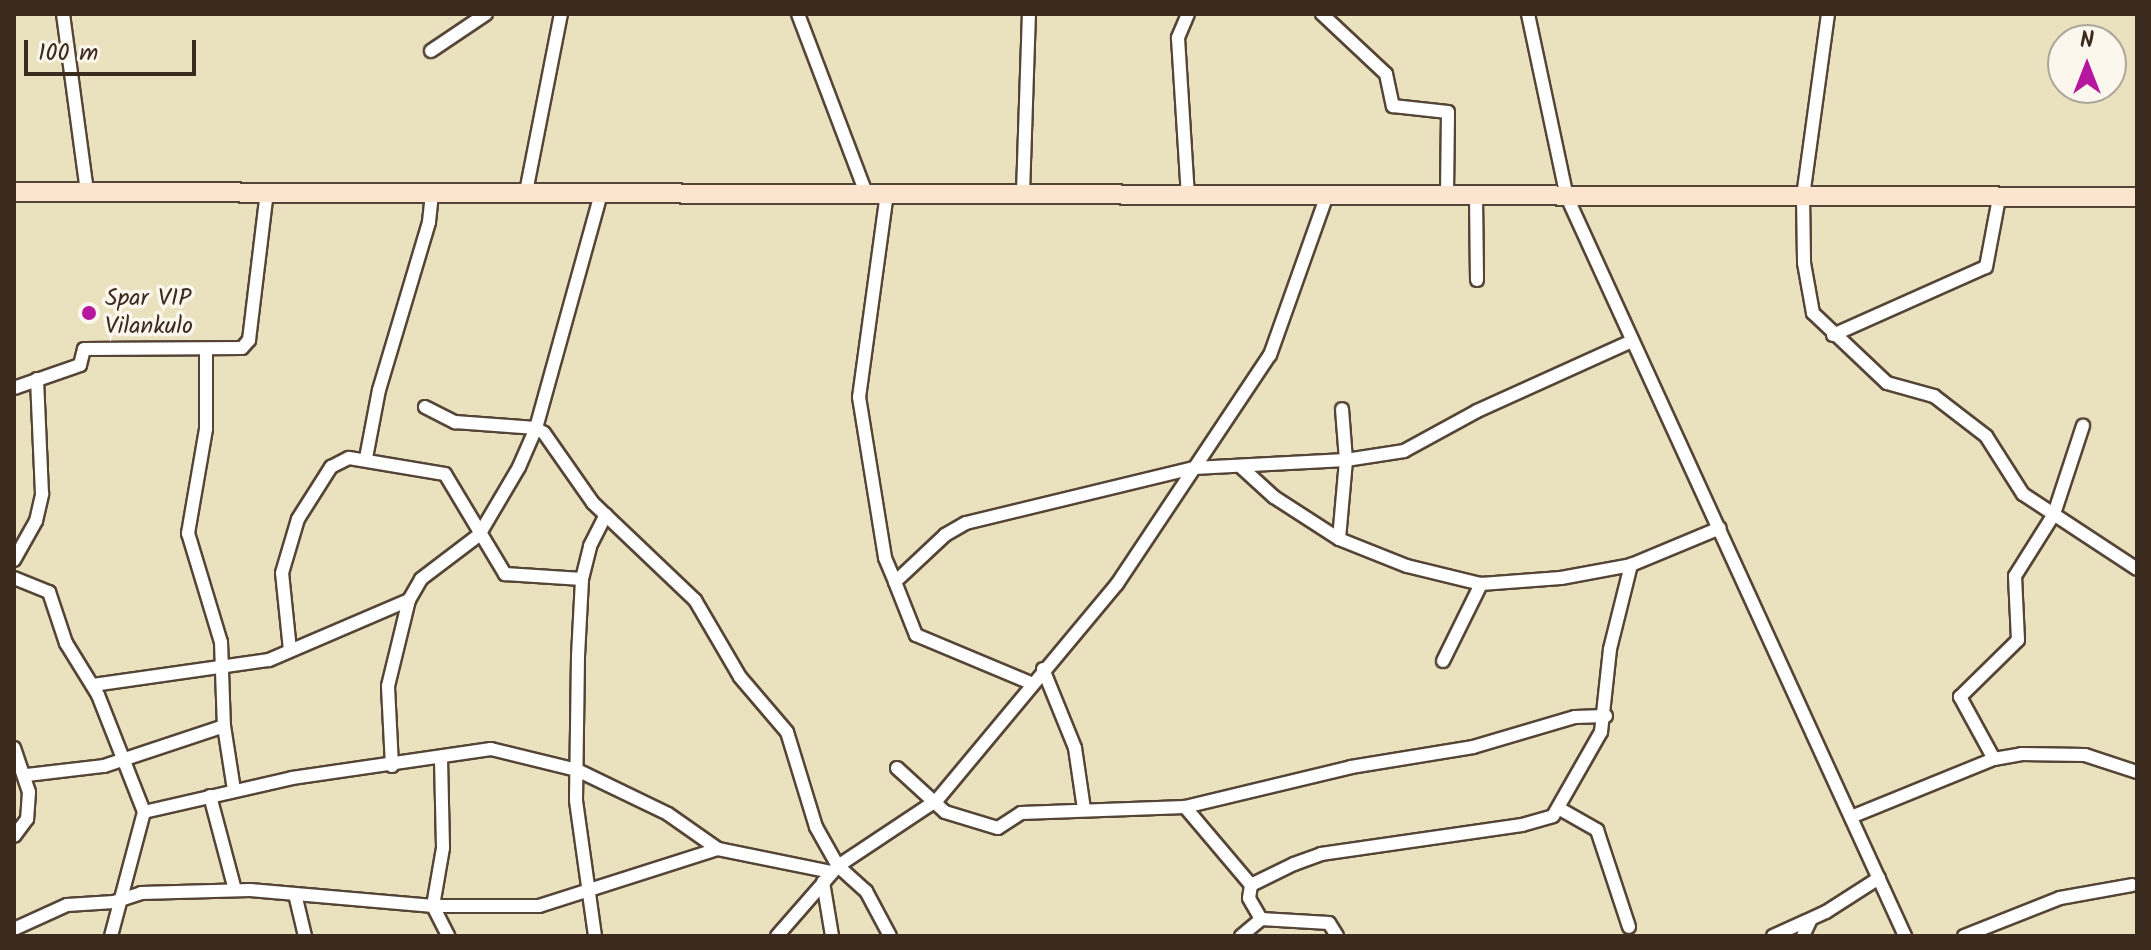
<!DOCTYPE html>
<style>
body{margin:0}
#map{position:relative;width:2151px;height:950px;overflow:hidden;background:#eae1bf;font-family:Kalam,sans-serif}
div>[style]{position:absolute}
.roads{filter:drop-shadow(2px 0 #554536) drop-shadow(-2px 0 #554536) drop-shadow(0 2px #554536) drop-shadow(0 -2px #554536)}
.minor>*{height:12px;margin:-6px;padding:0 6px;transform-origin:6px;border-radius:6px;background:#fff}
.secondary>*{height:18px;margin:-9px;padding:0 9px;transform-origin:9px;border-radius:9px;background:#fce5cf}
.dots>*{width:22px;height:22px;translate:-50% -50%;box-sizing:border-box;border:4px solid #fbf7ec;border-radius:50%}
span{translate:-50% -50%;white-space:nowrap;text-align:center;line-height:1.15;-webkit-text-stroke:7px #fbf7ec;paint-order:stroke}
.poi-label{font-size:24px;color:#3b2a1e}
.left{translate:0 -50%;text-align:left}
.frame{position:absolute;inset:0;border:16px solid #3b2a1e;pointer-events:none}
.north{position:absolute;left:2047px;top:24px;width:80px;height:80px;box-sizing:border-box;background:#fbf7ec;border:2px solid #aea59a;border-radius:50%;rotate:0deg;font-size:22px;font-weight:700;line-height:32px;text-align:center;color:#3b2a1e}
.north::after{content:'';display:block;margin:auto;width:28px;height:36px;background:#b5179e;clip-path:polygon(50% 0,100% 100%,50% 72%,0 100%)}
.scale{position:absolute;left:24px;top:40px;width:172px;height:36px;box-sizing:border-box;border:4px solid #3b2a1e;border-top:0;padding-left:10px;font-size:24px;line-height:28px;white-space:nowrap;color:#3b2a1e;-webkit-text-stroke:6px #fbf7ec;paint-order:stroke}
</style>
<div id="map">
<div class="roads">
<div class="minor">
<i style="left:63px;top:14px;width:180px;rotate:82.3deg"></i>
<i style="left:798px;top:14px;width:191px;rotate:69.2deg"></i>
<i style="left:1188px;top:14px;width:26px;rotate:113deg"></i>
<i style="left:1178px;top:38px;width:157px;rotate:86.4deg"></i>
<i style="left:1322px;top:14px;width:88px;rotate:43.2deg"></i>
<i style="left:1386px;top:74px;width:33px;rotate:78deg"></i>
<i style="left:1393px;top:106px;width:55px;rotate:6.2deg"></i>
<i style="left:1448px;top:112px;width:84px;rotate:90.7deg"></i>
<i style="left:1528px;top:14px;width:187px;rotate:78deg"></i>
<i style="left:1567px;top:197px;width:813px;rotate:65.42deg"></i>
<i style="left:1828px;top:14px;width:184px;rotate:97.8deg"></i>
<i style="left:1803px;top:196px;width:67px;rotate:89.1deg"></i>
<i style="left:1804px;top:263px;width:51px;rotate:79.8deg"></i>
<i style="left:1813px;top:313px;width:102px;rotate:43.4deg"></i>
<i style="left:1887px;top:383px;width:49px;rotate:15.5deg"></i>
<i style="left:1934px;top:396px;width:66px;rotate:37.6deg"></i>
<i style="left:1986px;top:436px;width:69px;rotate:57.5deg"></i>
<i style="left:2023px;top:494px;width:136px;rotate:33.3deg"></i>
<i style="left:431px;top:51px;width:66px;rotate:-33.9deg"></i>
<i style="left:526px;top:192px;width:181px;rotate:-78.9deg"></i>
<i style="left:887px;top:193px;width:206px;rotate:97.8deg"></i>
<i style="left:859px;top:397px;width:163px;rotate:80.8deg"></i>
<i style="left:885px;top:558px;width:26px;rotate:67deg"></i>
<i style="left:895px;top:582px;width:69px;rotate:-43.2deg"></i>
<i style="left:945px;top:535px;width:24px;rotate:-30deg"></i>
<i style="left:966px;top:523px;width:235px;rotate:-13.6deg"></i>
<i style="left:1194px;top:468px;width:152px;rotate:-3deg"></i>
<i style="left:1346px;top:460px;width:59px;rotate:-8.8deg"></i>
<i style="left:1404px;top:451px;width:83px;rotate:-28.7deg"></i>
<i style="left:1477px;top:411px;width:170px;rotate:-24.3deg"></i>
<i style="left:1023px;top:193px;width:179px;rotate:-88.1deg"></i>
<i style="left:1476px;top:197px;width:83px;rotate:89.3deg"></i>
<i style="left:1833px;top:335px;width:167px;rotate:-24deg"></i>
<i style="left:1986px;top:267px;width:70px;rotate:-79.3deg"></i>
<i style="left:206px;top:350px;width:79px;rotate:90deg"></i>
<i style="left:206px;top:429px;width:106px;rotate:99.8deg"></i>
<i style="left:188px;top:533px;width:114px;rotate:73.2deg"></i>
<i style="left:221px;top:642px;width:84px;rotate:88deg"></i>
<i style="left:224px;top:726px;width:65px;rotate:81.1deg"></i>
<i style="left:14px;top:388px;width:70px;rotate:-19.2deg"></i>
<i style="left:80px;top:365px;width:16px;rotate:-76deg"></i>
<i style="left:84px;top:349px;width:158px;rotate:-0.4deg"></i>
<i style="left:242px;top:348px;width:11px;rotate:-49deg"></i>
<i style="left:249px;top:340px;width:149px;rotate:-83.1deg"></i>
<i style="left:425px;top:407px;width:34px;rotate:27deg"></i>
<i style="left:455px;top:422px;width:81px;rotate:4.2deg"></i>
<i style="left:536px;top:428px;width:9px;rotate:32deg"></i>
<i style="left:544px;top:433px;width:85px;rotate:55deg"></i>
<i style="left:593px;top:503px;width:141px;rotate:43.6deg"></i>
<i style="left:695px;top:600px;width:89px;rotate:59.7deg"></i>
<i style="left:740px;top:677px;width:72px;rotate:49.5deg"></i>
<i style="left:787px;top:732px;width:99px;rotate:73deg"></i>
<i style="left:816px;top:827px;width:45px;rotate:60.6deg"></i>
<i style="left:838px;top:866px;width:38px;rotate:42deg"></i>
<i style="left:866px;top:891px;width:51px;rotate:61.9deg"></i>
<i style="left:366px;top:458px;width:69px;rotate:-79.2deg"></i>
<i style="left:379px;top:390px;width:175px;rotate:-73.4deg"></i>
<i style="left:429px;top:222px;width:30px;rotate:-84deg"></i>
<i style="left:1240px;top:466px;width:46px;rotate:42.4deg"></i>
<i style="left:1274px;top:497px;width:77px;rotate:32.9deg"></i>
<i style="left:1339px;top:539px;width:73px;rotate:21.7deg"></i>
<i style="left:1407px;top:566px;width:76px;rotate:13.7deg"></i>
<i style="left:1481px;top:584px;width:80px;rotate:-4.3deg"></i>
<i style="left:1561px;top:578px;width:71px;rotate:-10.5deg"></i>
<i style="left:1631px;top:565px;width:96px;rotate:-22.6deg"></i>
<i style="left:1339px;top:539px;width:79px;rotate:-84.9deg"></i>
<i style="left:1346px;top:460px;width:51px;rotate:-94.5deg"></i>
<i style="left:14px;top:560px;width:45px;rotate:-60.6deg"></i>
<i style="left:36px;top:521px;width:28px;rotate:-77deg"></i>
<i style="left:42px;top:494px;width:115px;rotate:-92.5deg"></i>
<i style="left:14px;top:578px;width:38px;rotate:22deg"></i>
<i style="left:49px;top:592px;width:54px;rotate:71.6deg"></i>
<i style="left:66px;top:643px;width:61px;rotate:58.4deg"></i>
<i style="left:98px;top:695px;width:126px;rotate:68.5deg"></i>
<i style="left:144px;top:812px;width:128px;rotate:104.9deg"></i>
<i style="left:895px;top:582px;width:57px;rotate:68.4deg"></i>
<i style="left:916px;top:635px;width:125px;rotate:22.7deg"></i>
<i style="left:290px;top:650px;width:77px;rotate:-95.9deg"></i>
<i style="left:282px;top:573px;width:56px;rotate:-73.5deg"></i>
<i style="left:298px;top:519px;width:62px;rotate:-57.6deg"></i>
<i style="left:331px;top:467px;width:20px;rotate:-27deg"></i>
<i style="left:349px;top:458px;width:97px;rotate:9.5deg"></i>
<i style="left:445px;top:474px;width:117px;rotate:59deg"></i>
<i style="left:505px;top:574px;width:77px;rotate:3.7deg"></i>
<i style="left:1443px;top:661px;width:86px;rotate:-63.7deg"></i>
<i style="left:1043px;top:669px;width:85px;rotate:67.9deg"></i>
<i style="left:1075px;top:748px;width:62px;rotate:81.6deg"></i>
<i style="left:93px;top:685px;width:178px;rotate:-8.1deg"></i>
<i style="left:269px;top:660px;width:152px;rotate:-23.2deg"></i>
<i style="left:14px;top:748px;width:46px;rotate:71.2deg"></i>
<i style="left:29px;top:792px;width:27px;rotate:94deg"></i>
<i style="left:27px;top:819px;width:21px;rotate:127deg"></i>
<i style="left:441px;top:759px;width:89px;rotate:88.7deg"></i>
<i style="left:443px;top:848px;width:59px;rotate:99.8deg"></i>
<i style="left:433px;top:906px;width:34px;rotate:63deg"></i>
<i style="left:1994px;top:759px;width:71px;rotate:-118.7deg"></i>
<i style="left:1960px;top:697px;width:81px;rotate:-44.5deg"></i>
<i style="left:2018px;top:640px;width:64px;rotate:-92.7deg"></i>
<i style="left:2015px;top:576px;width:73px;rotate:-57.8deg"></i>
<i style="left:2054px;top:514px;width:93px;rotate:-71.8deg"></i>
<i style="left:392px;top:766px;width:80px;rotate:-92.9deg"></i>
<i style="left:388px;top:686px;width:89px;rotate:-76.3deg"></i>
<i style="left:409px;top:600px;width:24px;rotate:-60deg"></i>
<i style="left:421px;top:579px;width:73px;rotate:-37.2deg"></i>
<i style="left:479px;top:535px;width:79px;rotate:-59.5deg"></i>
<i style="left:519px;top:467px;width:43px;rotate:-66.4deg"></i>
<i style="left:536px;top:428px;width:243px;rotate:-74.5deg"></i>
<i style="left:897px;top:768px;width:65px;rotate:42.5deg"></i>
<i style="left:945px;top:812px;width:55px;rotate:16.8deg"></i>
<i style="left:998px;top:828px;width:27px;rotate:-33deg"></i>
<i style="left:1021px;top:813px;width:164px;rotate:-2.1deg"></i>
<i style="left:1185px;top:807px;width:171px;rotate:-13.5deg"></i>
<i style="left:1351px;top:767px;width:124px;rotate:-9.3deg"></i>
<i style="left:1473px;top:747px;width:106px;rotate:-16.4deg"></i>
<i style="left:1575px;top:717px;width:31px;rotate:-2deg"></i>
<i style="left:27px;top:775px;width:78px;rotate:-6.7deg"></i>
<i style="left:104px;top:766px;width:126px;rotate:-18.4deg"></i>
<i style="left:210px;top:796px;width:97px;rotate:75.1deg"></i>
<i style="left:1185px;top:807px;width:102px;rotate:49.8deg"></i>
<i style="left:1560px;top:809px;width:43px;rotate:29.6deg"></i>
<i style="left:1597px;top:830px;width:102px;rotate:71.7deg"></i>
<i style="left:144px;top:812px;width:152px;rotate:-12.9deg"></i>
<i style="left:292px;top:778px;width:201px;rotate:-8.3deg"></i>
<i style="left:491px;top:749px;width:89px;rotate:13.7deg"></i>
<i style="left:577px;top:770px;width:101px;rotate:25.8deg"></i>
<i style="left:668px;top:814px;width:61px;rotate:35deg"></i>
<i style="left:1851px;top:817px;width:154px;rotate:-22.1deg"></i>
<i style="left:1994px;top:759px;width:27px;rotate:-10deg"></i>
<i style="left:2021px;top:754px;width:64px;rotate:0.9deg"></i>
<i style="left:2085px;top:755px;width:55px;rotate:18.1deg"></i>
<i style="left:823px;top:882px;width:55px;rotate:80.5deg"></i>
<i style="left:295px;top:894px;width:43px;rotate:76.6deg"></i>
<i style="left:1261px;top:919px;width:68px;rotate:3.4deg"></i>
<i style="left:1329px;top:923px;width:15px;rotate:58deg"></i>
<i style="left:14px;top:929px;width:58px;rotate:-24.4deg"></i>
<i style="left:67px;top:905px;width:47px;rotate:-3.7deg"></i>
<i style="left:114px;top:902px;width:28px;rotate:-18deg"></i>
<i style="left:141px;top:893px;width:109px;rotate:-1.6deg"></i>
<i style="left:250px;top:890px;width:184px;rotate:5deg"></i>
<i style="left:433px;top:906px;width:106px"></i>
<i style="left:539px;top:906px;width:188px;rotate:-17.7deg"></i>
<i style="left:718px;top:849px;width:115px;rotate:11.5deg"></i>
<i style="left:595px;top:936px;width:137px;rotate:-98deg"></i>
<i style="left:576px;top:800px;width:144px;rotate:-89.2deg"></i>
<i style="left:578px;top:656px;width:77px;rotate:-87deg"></i>
<i style="left:582px;top:579px;width:34px;rotate:-76deg"></i>
<i style="left:590px;top:546px;width:35px;rotate:-63deg"></i>
<i style="left:777px;top:936px;width:93px;rotate:-48.9deg"></i>
<i style="left:838px;top:866px;width:119px;rotate:-33.7deg"></i>
<i style="left:937px;top:800px;width:281px;rotate:-50.2deg"></i>
<i style="left:1117px;top:584px;width:275px;rotate:-56.3deg"></i>
<i style="left:1270px;top:355px;width:170px;rotate:-70.4deg"></i>
<i style="left:1241px;top:936px;width:26px;rotate:-40deg"></i>
<i style="left:1261px;top:919px;width:24px;rotate:-120deg"></i>
<i style="left:1249px;top:898px;width:13px;rotate:-81deg"></i>
<i style="left:1251px;top:885px;width:48px;rotate:-26deg"></i>
<i style="left:1294px;top:864px;width:29px;rotate:-20deg"></i>
<i style="left:1321px;top:854px;width:203px;rotate:-8.2deg"></i>
<i style="left:1522px;top:825px;width:32px;rotate:-16deg"></i>
<i style="left:1553px;top:816px;width:97px;rotate:-60.3deg"></i>
<i style="left:1601px;top:732px;width:83px;rotate:-83.8deg"></i>
<i style="left:1610px;top:649px;width:87px;rotate:-76deg"></i>
<i style="left:1773px;top:936px;width:58px;rotate:-24.4deg"></i>
<i style="left:1826px;top:912px;width:63px;rotate:-32.7deg"></i>
<i style="left:1803px;top:936px;width:17px;rotate:-65deg"></i>
<i style="left:1964px;top:936px;width:103px;rotate:-21.6deg"></i>
<i style="left:2060px;top:898px;width:73px;rotate:-10.2deg"></i>
</div>
<div class="secondary">
<i style="left:14px;top:192px;width:2123px;rotate:0.13deg"></i>
</div>
</div>
<div class="dots">
<i style="left:89px;top:313px;background:#b5179e"></i>
</div>
<div class="poi-label">
<span class="left" style="left:105px;top:313px">Spar VIP<br>Vilankulo</span>
</div>
<div class="frame"></div>
<div class="north">N</div>
<div class="scale">100 m</div>
</div>
